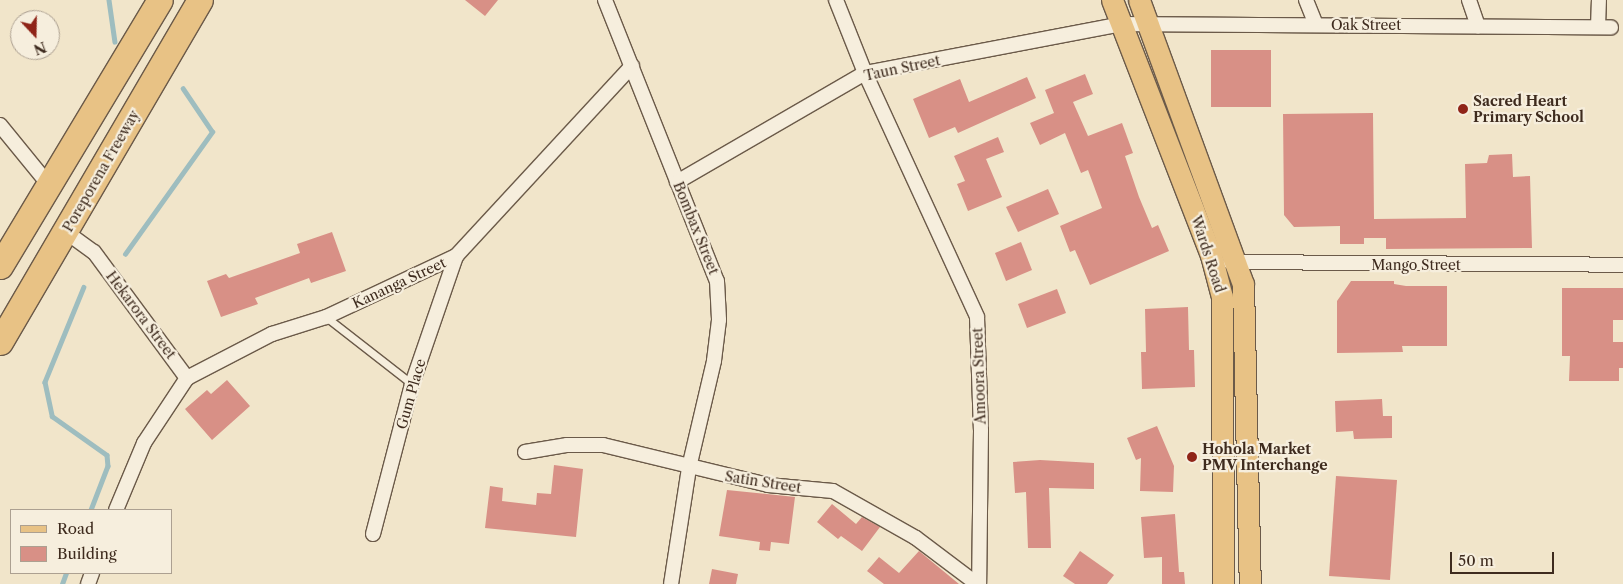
<!DOCTYPE html>
<style>
body{margin:0}
#map{position:relative;width:1623px;height:584px;overflow:hidden;background:#f1e5ca;font-family:"Libre Caslon Text",serif}
div>[style]{position:absolute}
.stream>*{height:4.5px;margin:-2.25px;padding:0 2.25px;transform-origin:2.25px;border-radius:2.25px;background:#9ebdbf}
.building>*{inset:0;background:#d89086}
.roads{filter:drop-shadow(1px 0 #6b5a49) drop-shadow(-1px 0 #6b5a49) drop-shadow(0 1px #6b5a49) drop-shadow(0 -1px #6b5a49)}
.lane>*{height:7px;margin:-3.5px;padding:0 3.5px;transform-origin:3.5px;border-radius:3.5px;background:#f6eedd}
.street>*{height:14px;margin:-7px;padding:0 7px;transform-origin:7px;border-radius:7px;background:#f6eedd}
.primary>*{height:21px;margin:-10.5px;padding:0 10.5px;transform-origin:10.5px;border-radius:10.5px;background:#e8c285}
.highway>*{height:25px;margin:-12.5px;padding:0 12.5px;transform-origin:12.5px;border-radius:12.5px;background:#e8c285}
.dots>*{width:14px;height:14px;translate:-50% -50%;box-sizing:border-box;border:2px solid #f6eedd;border-radius:50%}
span{translate:-50% -50%;white-space:nowrap;text-align:center;line-height:1.15;-webkit-text-stroke:4.5px #f6eedd;paint-order:stroke}
.street-label{font-size:14px;color:#3e2b1e}
.poi-label{font-size:14px;color:#3e2b1e;font-weight:700}
.left{translate:0 -50%;text-align:left}
.legend{position:absolute;left:10px;top:509px;width:162px;height:65px;box-sizing:border-box;background:#f6eedd;border:1px solid #aca091;margin:0;padding:6px 9px;list-style:none;font-size:15px;color:#3e2b1e}
.legend li{display:flex;align-items:center;gap:10px;height:25px}
.legend b{width:25px;border:1px solid #aca091}
.north{position:absolute;left:10px;top:10px;width:50px;height:50px;box-sizing:border-box;background:#f6eedd;border:1px solid #aca091;border-radius:50%;rotate:159deg;font-size:14px;font-weight:700;line-height:20px;text-align:center;color:#3e2b1e}
.north::after{content:'';display:block;margin:auto;width:18px;height:22px;background:#8f2418;clip-path:polygon(50% 0,100% 100%,50% 72%,0 100%)}
.scale{position:absolute;left:1450px;top:552px;width:104px;height:22px;box-sizing:border-box;border:2px solid #3e2b1e;border-top:0;padding-left:6px;font-size:15px;line-height:18px;white-space:nowrap;color:#3e2b1e;-webkit-text-stroke:4px #f6eedd;paint-order:stroke}
</style>
<div id="map">
<div class="stream">
<i style="left:109px;top:0;width:42px;rotate:81.9deg"></i>
<i style="left:125px;top:254px;width:150px;rotate:-54.5deg"></i>
<i style="left:212px;top:132px;width:52px;rotate:-124deg"></i>
<i style="left:84px;top:287px;width:103px;rotate:112.3deg"></i>
<i style="left:45px;top:382px;width:35px;rotate:78deg"></i>
<i style="left:52px;top:416px;width:67px;rotate:35.3deg"></i>
<i style="left:107px;top:455px;width:11px;rotate:85deg"></i>
<i style="left:108px;top:466px;width:47px;rotate:111.1deg"></i>
<i style="left:62px;top:584px;width:12px;rotate:-70deg"></i>
</div>
<div class="building">
<i style="clip-path:polygon(465px 0,498px 0,485px 16px)"></i>
<i style="clip-path:polygon(1211px 50px,1271px 50px,1271px 107px,1211px 107px)"></i>
<i style="clip-path:polygon(1085px 74px,1093px 94px,1073px 102px,1088px 136px,1122px 123px,1133px 153px,1125px 156px,1139px 197px,1152px 228px,1158px 225px,1169px 251px,1090px 285px,1075px 250px,1070px 252px,1060px 226px,1102px 208px,1088px 170px,1081px 173px,1065px 133px,1040px 145px,1030px 123px,1054px 113px,1045px 90px)"></i>
<i style="clip-path:polygon(1027px 77px,1036px 98px,958px 133px,955px 127px,929px 138px,913px 99px,960px 79px,969px 102px)"></i>
<i style="clip-path:polygon(1373px 113px,1374px 219px,1466px 218px,1465px 164px,1487px 163px,1489px 155px,1512px 154px,1513px 177px,1530px 176px,1532px 248px,1386px 249px,1386px 238px,1364px 238px,1364px 244px,1340px 244px,1340px 226px,1294px 227px,1284px 215px,1283px 114px)"></i>
<i style="clip-path:polygon(998px 137px,1004px 152px,986px 159px,1002px 197px,968px 211px,957px 184px,965px 181px,954px 156px)"></i>
<i style="clip-path:polygon(1048px 189px,1059px 214px,1018px 232px,1006px 207px)"></i>
<i style="clip-path:polygon(332px 232px,346px 271px,311px 283px,309px 278px,255px 298px,258px 304px,221px 317px,207px 281px,226px 274px,229px 278px,300px 253px,297px 244px)"></i>
<i style="clip-path:polygon(1021px 242px,1032px 270px,1006px 281px,995px 253px)"></i>
<i style="clip-path:polygon(1351px 281px,1394px 281px,1394px 284px,1406px 286px,1447px 286px,1447px 346px,1402px 346px,1403px 352px,1337px 353px,1337px 301px)"></i>
<i style="clip-path:polygon(1562px 288px,1623px 288px,1623px 320px,1613px 320px,1613px 342px,1623px 342px,1623px 368px,1619px 368px,1619px 381px,1569px 381px,1570px 356px,1562px 356px)"></i>
<i style="clip-path:polygon(1057px 289px,1066px 313px,1027px 328px,1018px 304px)"></i>
<i style="clip-path:polygon(1188px 307px,1189px 350px,1194px 350px,1195px 387px,1142px 389px,1141px 352px,1146px 352px,1145px 309px)"></i>
<i style="clip-path:polygon(227px 380px,250px 406px,212px 440px,185px 409px,207px 390px,211px 394px)"></i>
<i style="clip-path:polygon(1382px 399px,1383px 416px,1392px 416px,1392px 438px,1354px 439px,1353px 431px,1336px 432px,1335px 401px)"></i>
<i style="clip-path:polygon(1157px 426px,1174px 466px,1173px 492px,1140px 491px,1141px 458px,1136px 460px,1127px 438px)"></i>
<i style="clip-path:polygon(1040px 460px,1094px 463px,1094px 489px,1049px 488px,1051px 548px,1028px 548px,1026px 492px,1015px 493px,1013px 462px)"></i>
<i style="clip-path:polygon(554px 465px,583px 469px,576px 537px,485px 528px,490px 486px,503px 488px,502px 501px,536px 505px,537px 493px,551px 494px)"></i>
<i style="clip-path:polygon(1336px 476px,1397px 480px,1390px 580px,1329px 576px)"></i>
<i style="clip-path:polygon(727px 490px,795px 497px,789px 544px,771px 542px,770px 551px,759px 550px,760px 542px,719px 536px)"></i>
<i style="clip-path:polygon(832px 504px,856px 524px,862px 517px,880px 527px,862px 551px,841px 536px,838px 539px,817px 522px)"></i>
<i style="clip-path:polygon(1175px 514px,1179px 572px,1184px 572px,1185px 584px,1162px 584px,1162px 557px,1144px 558px,1141px 517px)"></i>
<i style="clip-path:polygon(919px 551px,959px 584px,884px 584px,867px 571px,879px 557px,899px 573px)"></i>
<i style="clip-path:polygon(1080px 551px,1114px 575px,1107px 584px,1075px 584px,1063px 576px)"></i>
<i style="clip-path:polygon(712px 569px,738px 574px,736px 584px,709px 584px)"></i>
</div>
<div class="roads">
<div class="lane">
<i style="left:326px;top:317px;width:109px;rotate:37.9deg"></i>
</div>
<div class="street">
<i style="left:605px;top:0;width:302px;rotate:68.3deg"></i>
<i style="left:717px;top:281px;width:39px;rotate:87deg"></i>
<i style="left:719px;top:320px;width:41px;rotate:97deg"></i>
<i style="left:714px;top:361px;width:110px;rotate:103.2deg"></i>
<i style="left:689px;top:468px;width:117px;rotate:98.8deg"></i>
<i style="left:836px;top:0;width:79px;rotate:68.3deg"></i>
<i style="left:865px;top:73px;width:268px;rotate:65.3deg"></i>
<i style="left:977px;top:317px;width:113px;rotate:88deg"></i>
<i style="left:981px;top:430px;width:154px;rotate:90.7deg"></i>
<i style="left:1306px;top:0;width:27px;rotate:68deg"></i>
<i style="left:1469px;top:0;width:28px;rotate:71deg"></i>
<i style="left:1598px;top:27px;width:27px;rotate:-88deg"></i>
<i style="left:0;top:125px;width:77px;rotate:50.8deg"></i>
<i style="left:677px;top:182px;width:217px;rotate:-30.1deg"></i>
<i style="left:865px;top:73px;width:262px;rotate:-10.8deg"></i>
<i style="left:1122px;top:24px;width:489px;rotate:0.4deg"></i>
<i style="left:66px;top:232px;width:34px;rotate:36deg"></i>
<i style="left:94px;top:252px;width:157px;rotate:53.6deg"></i>
<i style="left:1230px;top:262px;width:393px;rotate:0.4deg"></i>
<i style="left:525px;top:452px;width:43px;rotate:-9.5deg"></i>
<i style="left:567px;top:445px;width:36px"></i>
<i style="left:603px;top:445px;width:170px;rotate:13.6deg"></i>
<i style="left:768px;top:485px;width:65px;rotate:5.3deg"></i>
<i style="left:833px;top:491px;width:95px;rotate:29.5deg"></i>
<i style="left:916px;top:538px;width:76px;rotate:37deg"></i>
<i style="left:116px;top:510px;width:73px;rotate:-67.3deg"></i>
<i style="left:144px;top:443px;width:78px;rotate:-56.5deg"></i>
<i style="left:187px;top:378px;width:96px;rotate:-27.4deg"></i>
<i style="left:272px;top:334px;width:57px;rotate:-17.5deg"></i>
<i style="left:326px;top:317px;width:144px;rotate:-25.1deg"></i>
<i style="left:456px;top:256px;width:259px;rotate:-47.2deg"></i>
<i style="left:373px;top:534px;width:155px;rotate:-75.4deg"></i>
<i style="left:412px;top:384px;width:135px;rotate:-71deg"></i>
<i style="left:88px;top:584px;width:12px;rotate:-70deg"></i>
</div>
<div class="primary">
<i style="left:1112px;top:0;width:274px;rotate:68.8deg"></i>
<i style="left:1211px;top:255px;width:43px;rotate:75.3deg"></i>
<i style="left:1222px;top:297px;width:287px;rotate:89.8deg"></i>
<i style="left:1139px;top:0;width:302px;rotate:69.9deg"></i>
<i style="left:1243px;top:284px;width:300px;rotate:88.7deg"></i>
</div>
<div class="highway">
<i style="left:0;top:266px;width:310px;rotate:-59deg"></i>
<i style="left:0;top:342px;width:396px;rotate:-59.7deg"></i>
</div>
</div>
<div class="dots">
<i style="left:1463px;top:109px;background:#8f2418"></i>
<i style="left:1192px;top:457px;background:#8f2418"></i>
</div>
<div class="street-label">
<span style="left:1366px;top:25px">Oak Street</span>
<span style="left:902px;top:68px;rotate:-12deg">Taun Street</span>
<span style="left:101px;top:171px;rotate:-60deg">Poreporena Freeway</span>
<span style="left:696px;top:228px;rotate:68deg">Bombax Street</span>
<span style="left:1208px;top:254px;rotate:72deg">Wards Road</span>
<span style="left:1416px;top:265px">Mango Street</span>
<span style="left:399px;top:283px;rotate:-25deg">Kananga Street</span>
<span style="left:141px;top:315px;rotate:53deg">Hekarora Street</span>
<span style="left:979px;top:376px;rotate:-92deg">Amoora Street</span>
<span style="left:411px;top:394px;rotate:-74deg">Gum Place</span>
<span style="left:763px;top:482px;rotate:9deg">Satin Street</span>
</div>
<div class="poi-label">
<span class="left" style="left:1473px;top:109px">Sacred Heart<br>Primary School</span>
<span class="left" style="left:1202px;top:457px">Hohola Market<br>PMV Interchange</span>
</div>
<ul class="legend">
<li><b style="height:6px;background:#e8c285"></b>Road</li>
<li><b style="height:14px;background:#d89086"></b>Building</li>
</ul>
<div class="north">N</div>
<div class="scale">50 m</div>
</div>
